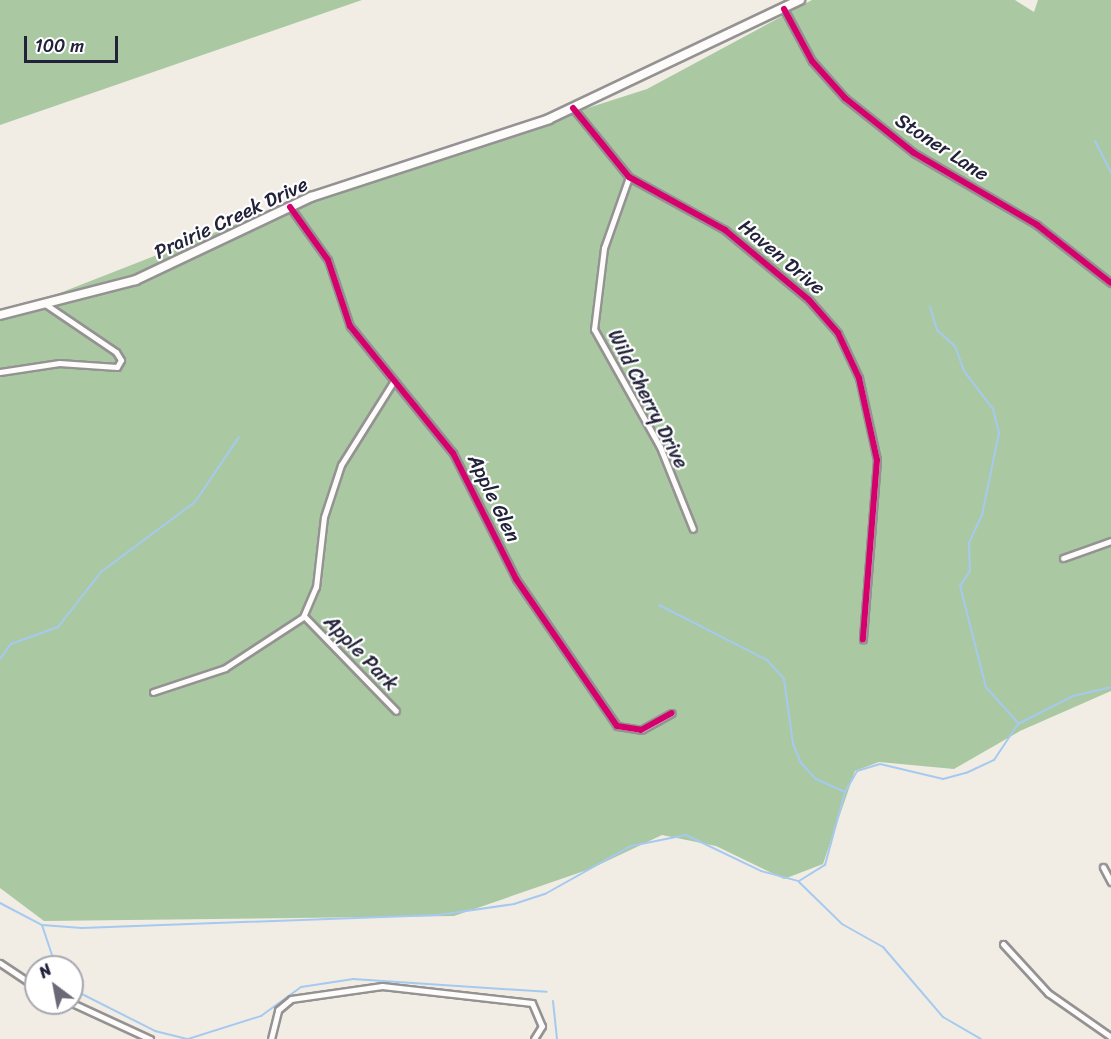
<!DOCTYPE html>
<style>
body{margin:0}
#map{position:relative;width:1111px;height:1039px;overflow:hidden;background:#f1ede5;font-family:Sriracha,sans-serif}
div>[style]{position:absolute}
.forest>*{inset:0;background:#aac9a2}
.stream>*{height:2px;margin:-1px;padding:0 1px;transform-origin:1px;border-radius:1px;background:#a6c9f0}
.roads{filter:drop-shadow(2px 0 #949292) drop-shadow(-2px 0 #949292) drop-shadow(0 2px #949292) drop-shadow(0 -2px #949292)}
.street>*{height:5px;margin:-2.5px;padding:0 2.5px;transform-origin:2.5px;border-radius:2.5px;background:#fdfcfb}
.secondary>*{height:8px;margin:-4px;padding:0 4px;transform-origin:4px;border-radius:4px;background:#fdfcfb}
.cycleway>*{height:6px;margin:-3px;padding:0 3px;transform-origin:3px;border-radius:3px;background:#d6006c}
span{translate:-50% -50%;white-space:nowrap;text-align:center;line-height:1.15;-webkit-text-stroke:4.5px #fff;paint-order:stroke}
.street-label{font-size:20px;color:#22223b}
.north{position:absolute;left:24px;top:955px;width:60px;height:60px;box-sizing:border-box;background:#fff;border:2px solid #a7a7b1;border-radius:50%;rotate:328deg;font-size:16px;font-weight:700;line-height:24px;text-align:center;color:#22223b}
.north::after{content:'';display:block;margin:auto;width:21px;height:27px;background:#6a6976;clip-path:polygon(50% 0,100% 100%,50% 72%,0 100%)}
.scale{position:absolute;left:24px;top:36px;width:94px;height:27px;box-sizing:border-box;border:3px solid #22223b;border-top:0;padding-left:8px;font-size:18px;line-height:21px;white-space:nowrap;color:#22223b;-webkit-text-stroke:4px #fff;paint-order:stroke}
</style>
<div id="map">
<div class="forest">
<i style="clip-path:polygon(0 0,362px 0,0 125px)"></i>
<i style="clip-path:polygon(812px 0,1015px 0,1034px 12px,1038px 0,1111px 0,1111px 691px,1020px 731px,954px 769px,879px 762px,855px 771px,823px 864px,784px 879px,716px 846px,662px 835px,590px 869px,454px 916px,44px 921px,0 888px,0 309px,47px 298px,290px 203px,647px 89px)"></i>
</div>
<div class="stream">
<i style="left:1095px;top:141px;width:35px;rotate:63deg"></i>
<i style="left:930px;top:307px;width:24px;rotate:73deg"></i>
<i style="left:937px;top:330px;width:24px;rotate:42deg"></i>
<i style="left:955px;top:346px;width:27px;rotate:70deg"></i>
<i style="left:964px;top:371px;width:48px;rotate:52.7deg"></i>
<i style="left:993px;top:409px;width:25px;rotate:76deg"></i>
<i style="left:999px;top:433px;width:84px;rotate:101.7deg"></i>
<i style="left:982px;top:515px;width:31px;rotate:115deg"></i>
<i style="left:969px;top:543px;width:28px;rotate:88deg"></i>
<i style="left:970px;top:571px;width:18px;rotate:124deg"></i>
<i style="left:960px;top:586px;width:104px;rotate:75.6deg"></i>
<i style="left:986px;top:687px;width:48px;rotate:48.4deg"></i>
<i style="left:659px;top:605px;width:121px;rotate:27deg"></i>
<i style="left:767px;top:660px;width:25px;rotate:48deg"></i>
<i style="left:784px;top:679px;width:66px;rotate:82.1deg"></i>
<i style="left:793px;top:744px;width:21px;rotate:67deg"></i>
<i style="left:801px;top:763px;width:22px;rotate:47deg"></i>
<i style="left:816px;top:779px;width:32px;rotate:24deg"></i>
<i style="left:0;top:659px;width:19px;rotate:-54deg"></i>
<i style="left:11px;top:644px;width:50px;rotate:-19.9deg"></i>
<i style="left:58px;top:627px;width:70px;rotate:-52deg"></i>
<i style="left:101px;top:572px;width:117px;rotate:-36.7deg"></i>
<i style="left:195px;top:502px;width:78px;rotate:-55.9deg"></i>
<i style="left:799px;top:882px;width:60px;rotate:44.3deg"></i>
<i style="left:842px;top:924px;width:47px;rotate:29.3deg"></i>
<i style="left:883px;top:947px;width:92px;rotate:49.4deg"></i>
<i style="left:943px;top:1017px;width:44px;rotate:30.1deg"></i>
<i style="left:0;top:903px;width:47px;rotate:27.6deg"></i>
<i style="left:42px;top:925px;width:40px;rotate:4.3deg"></i>
<i style="left:82px;top:928px;width:356px;rotate:-2.1deg"></i>
<i style="left:438px;top:915px;width:77px;rotate:-8.2deg"></i>
<i style="left:514px;top:904px;width:33px;rotate:-18deg"></i>
<i style="left:545px;top:894px;width:98px;rotate:-29.2deg"></i>
<i style="left:631px;top:846px;width:56px;rotate:-11.3deg"></i>
<i style="left:686px;top:835px;width:83px;rotate:25.6deg"></i>
<i style="left:761px;top:871px;width:39px;rotate:15deg"></i>
<i style="left:799px;top:881px;width:31px;rotate:-32deg"></i>
<i style="left:825px;top:865px;width:76px;rotate:-74.7deg"></i>
<i style="left:845px;top:792px;width:24px;rotate:-60deg"></i>
<i style="left:857px;top:771px;width:24px;rotate:-17deg"></i>
<i style="left:880px;top:764px;width:65px;rotate:13.4deg"></i>
<i style="left:943px;top:779px;width:24px;rotate:-15deg"></i>
<i style="left:966px;top:773px;width:31px;rotate:-25deg"></i>
<i style="left:994px;top:760px;width:43px;rotate:-56.3deg"></i>
<i style="left:1018px;top:724px;width:62px;rotate:-27deg"></i>
<i style="left:1073px;top:696px;width:39px;rotate:-13deg"></i>
<i style="left:42px;top:925px;width:44px;rotate:71.6deg"></i>
<i style="left:72px;top:989px;width:93px;rotate:26.8deg"></i>
<i style="left:155px;top:1031px;width:34px;rotate:14deg"></i>
<i style="left:553px;top:1001px;width:38px;rotate:84deg"></i>
<i style="left:188px;top:1039px;width:77px;rotate:-17.5deg"></i>
<i style="left:261px;top:1016px;width:49px;rotate:-35.9deg"></i>
<i style="left:301px;top:987px;width:53px;rotate:-8.7deg"></i>
<i style="left:353px;top:979px;width:194px;rotate:3.8deg"></i>
</div>
<div class="roads">
<div class="street">
<i style="left:784px;top:9px;width:59px;rotate:61.7deg"></i>
<i style="left:812px;top:61px;width:50px;rotate:48.3deg"></i>
<i style="left:845px;top:98px;width:88px;rotate:38.6deg"></i>
<i style="left:914px;top:153px;width:143px;rotate:30.3deg"></i>
<i style="left:1037px;top:225px;width:94px;rotate:38.1deg"></i>
<i style="left:573px;top:108px;width:89px;rotate:50.9deg"></i>
<i style="left:629px;top:177px;width:110px;rotate:28.9deg"></i>
<i style="left:725px;top:230px;width:109px;rotate:39.8deg"></i>
<i style="left:809px;top:300px;width:44px;rotate:48.7deg"></i>
<i style="left:838px;top:333px;width:50px;rotate:65deg"></i>
<i style="left:859px;top:378px;width:84px;rotate:77.6deg"></i>
<i style="left:877px;top:460px;width:180px;rotate:94.5deg"></i>
<i style="left:629px;top:177px;width:75px;rotate:109.4deg"></i>
<i style="left:604px;top:248px;width:82px;rotate:97deg"></i>
<i style="left:594px;top:329px;width:135px;rotate:60.8deg"></i>
<i style="left:660px;top:447px;width:88px;rotate:68.1deg"></i>
<i style="left:290px;top:207px;width:65px;rotate:54.4deg"></i>
<i style="left:328px;top:260px;width:70px;rotate:71.6deg"></i>
<i style="left:350px;top:326px;width:164px;rotate:51deg"></i>
<i style="left:453px;top:453px;width:141px;rotate:63.4deg"></i>
<i style="left:516px;top:579px;width:178px;rotate:55.5deg"></i>
<i style="left:617px;top:726px;width:24px;rotate:9deg"></i>
<i style="left:641px;top:730px;width:35px;rotate:-29deg"></i>
<i style="left:0;top:372px;width:60px;rotate:-8.7deg"></i>
<i style="left:59px;top:363px;width:58px;rotate:3.9deg"></i>
<i style="left:117px;top:367px;width:8px;rotate:-60deg"></i>
<i style="left:121px;top:360px;width:9px;rotate:-122deg"></i>
<i style="left:116px;top:352px;width:86px;rotate:-145.9deg"></i>
<i style="left:1063px;top:558px;width:51px;rotate:-19.5deg"></i>
<i style="left:304px;top:616px;width:132px;rotate:45.9deg"></i>
<i style="left:153px;top:692px;width:76px;rotate:-18.4deg"></i>
<i style="left:225px;top:668px;width:93px;rotate:-33.2deg"></i>
<i style="left:303px;top:617px;width:33px;rotate:-67deg"></i>
<i style="left:316px;top:587px;width:70px;rotate:-83.5deg"></i>
<i style="left:324px;top:517px;width:55px;rotate:-71.9deg"></i>
<i style="left:341px;top:465px;width:98px;rotate:-57.9deg"></i>
<i style="left:1103px;top:867px;width:17px;rotate:62deg"></i>
<i style="left:1003px;top:944px;width:67px;rotate:47.4deg"></i>
<i style="left:1048px;top:993px;width:77px;rotate:34.9deg"></i>
<i style="left:0;top:963px;width:43px;rotate:33.7deg"></i>
<i style="left:72px;top:1003px;width:86px;rotate:24.8deg"></i>
<i style="left:271px;top:1039px;width:30px;rotate:-76deg"></i>
<i style="left:278px;top:1010px;width:17px;rotate:-40deg"></i>
<i style="left:291px;top:999px;width:92px;rotate:-8.1deg"></i>
<i style="left:382px;top:986px;width:151px;rotate:6.5deg"></i>
<i style="left:532px;top:1003px;width:25px;rotate:67deg"></i>
<i style="left:542px;top:1026px;width:15px;rotate:122deg"></i>
</div>
<div class="secondary">
<i style="left:0;top:315px;width:140px;rotate:-14.4deg"></i>
<i style="left:136px;top:280px;width:194px;rotate:-25.4deg"></i>
<i style="left:311px;top:197px;width:250px;rotate:-18.1deg"></i>
<i style="left:549px;top:119px;width:278px;rotate:-25.4deg"></i>
</div>
</div>
<div class="cycleway">
<i style="left:784px;top:9px;width:59px;rotate:61.7deg"></i>
<i style="left:812px;top:61px;width:50px;rotate:48.3deg"></i>
<i style="left:845px;top:98px;width:88px;rotate:38.6deg"></i>
<i style="left:914px;top:153px;width:143px;rotate:30.3deg"></i>
<i style="left:1037px;top:225px;width:94px;rotate:38.1deg"></i>
<i style="left:573px;top:108px;width:89px;rotate:50.9deg"></i>
<i style="left:629px;top:177px;width:110px;rotate:28.9deg"></i>
<i style="left:725px;top:230px;width:109px;rotate:39.8deg"></i>
<i style="left:809px;top:300px;width:44px;rotate:48.7deg"></i>
<i style="left:838px;top:333px;width:50px;rotate:65deg"></i>
<i style="left:859px;top:378px;width:84px;rotate:77.6deg"></i>
<i style="left:877px;top:460px;width:180px;rotate:94.5deg"></i>
<i style="left:290px;top:207px;width:65px;rotate:54.4deg"></i>
<i style="left:328px;top:260px;width:70px;rotate:71.6deg"></i>
<i style="left:350px;top:326px;width:164px;rotate:51deg"></i>
<i style="left:453px;top:453px;width:141px;rotate:63.4deg"></i>
<i style="left:516px;top:579px;width:178px;rotate:55.5deg"></i>
<i style="left:617px;top:726px;width:24px;rotate:9deg"></i>
<i style="left:641px;top:730px;width:35px;rotate:-29deg"></i>
</div>
<div class="street-label">
<span style="left:942px;top:147px;rotate:33deg">Stoner Lane</span>
<span style="left:231px;top:218px;rotate:-25deg">Prairie Creek Drive</span>
<span style="left:782px;top:257px;rotate:40deg">Haven Drive</span>
<span style="left:648px;top:399px;rotate:63deg">Wild Cherry Drive</span>
<span style="left:494px;top:498px;rotate:64deg">Apple Glen</span>
<span style="left:361px;top:653px;rotate:46deg">Apple Park</span>
</div>
<div class="north">N</div>
<div class="scale">100 m</div>
</div>
